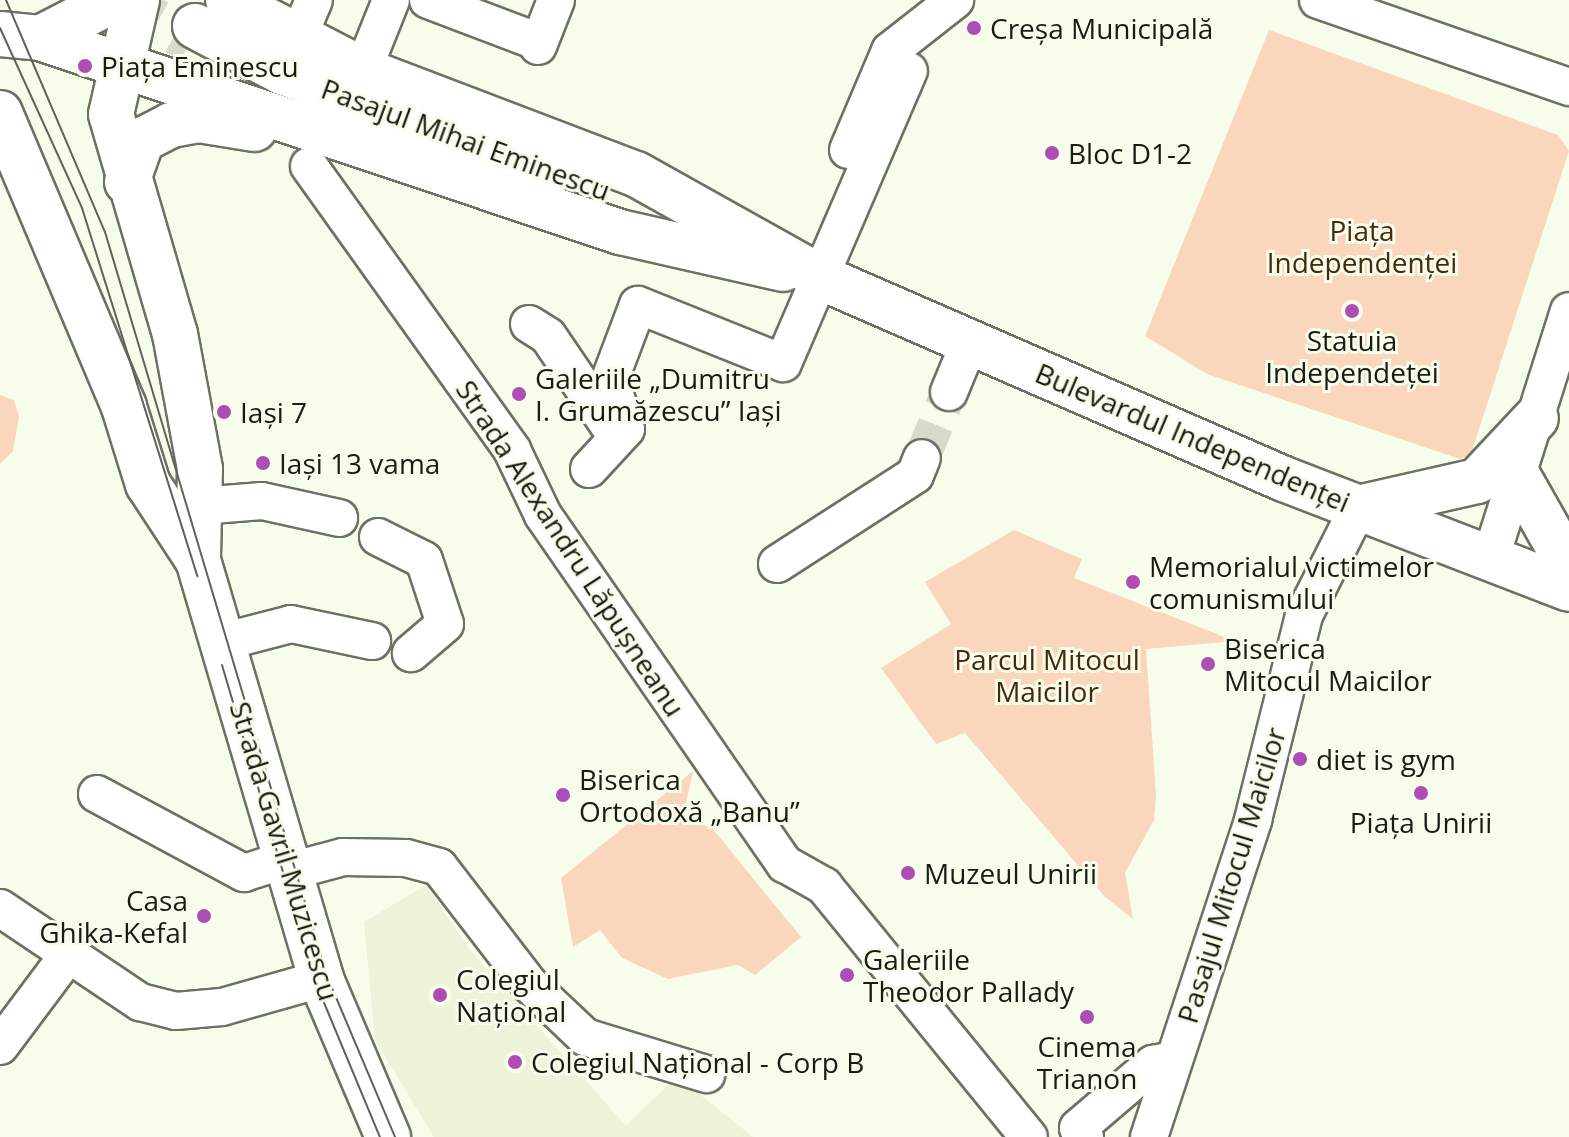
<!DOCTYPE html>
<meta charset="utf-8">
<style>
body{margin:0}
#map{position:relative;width:1569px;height:1137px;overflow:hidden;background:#f7fdeb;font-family:"Open Sans",sans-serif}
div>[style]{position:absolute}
.built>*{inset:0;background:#ebf3d9}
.green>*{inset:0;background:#fad7bc}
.minor-tunnel>*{height:36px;margin-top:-18px;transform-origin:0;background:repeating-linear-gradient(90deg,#d6dbcb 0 36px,transparent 0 54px)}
.major-tunnel>*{height:44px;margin-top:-22px;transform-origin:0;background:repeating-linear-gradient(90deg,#d6dbcb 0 44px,transparent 0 66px)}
.roads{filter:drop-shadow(2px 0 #6c7161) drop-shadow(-2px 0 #6c7161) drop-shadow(0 2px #6c7161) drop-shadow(0 -2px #6c7161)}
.minor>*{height:36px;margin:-18px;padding:0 18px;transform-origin:18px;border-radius:18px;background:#fff}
.major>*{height:44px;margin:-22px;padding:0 22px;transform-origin:22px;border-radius:22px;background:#fff}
.tram>*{height:2px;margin:-1px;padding:0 1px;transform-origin:1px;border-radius:1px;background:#5f6258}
.dots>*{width:22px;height:22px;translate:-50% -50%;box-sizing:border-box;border:4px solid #f7fdeb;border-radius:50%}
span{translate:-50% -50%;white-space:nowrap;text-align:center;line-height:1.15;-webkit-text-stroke:6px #f7fdeb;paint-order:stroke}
.poi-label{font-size:28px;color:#191b15}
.left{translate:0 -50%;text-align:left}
.right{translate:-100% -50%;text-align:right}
.street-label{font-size:28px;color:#191b15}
.park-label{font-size:28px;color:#49280b}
</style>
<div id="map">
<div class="built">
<i style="clip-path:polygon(426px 885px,470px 950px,626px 1126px,677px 1076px,753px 1137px,434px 1137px,375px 1040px,364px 922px)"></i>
</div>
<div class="green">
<i style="clip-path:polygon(1269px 30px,1558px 135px,1569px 151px,1471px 454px,1460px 459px,1207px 374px,1145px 336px)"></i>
<i style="clip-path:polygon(0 395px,14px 400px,19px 417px,13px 451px,0 464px)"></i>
<i style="clip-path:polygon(1014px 530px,1082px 559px,1074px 578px,1235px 641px,1146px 649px,1156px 795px,1154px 820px,1125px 873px,1133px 919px,1104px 896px,965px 733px,936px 744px,881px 668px,951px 624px,925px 582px)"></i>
<i style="clip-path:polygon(693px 771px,683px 818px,712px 828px,801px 937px,755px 975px,738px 965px,668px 979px,622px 958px,600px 930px,573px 947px,561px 878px)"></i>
</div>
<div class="minor-tunnel">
<i style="left:922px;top:458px;width:71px;rotate:-67.8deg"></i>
</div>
<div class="major-tunnel">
<i style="left:119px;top:0;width:83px;rotate:29.7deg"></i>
</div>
<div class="roads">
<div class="minor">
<i style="left:428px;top:0;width:119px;rotate:20.7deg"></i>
<i style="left:1318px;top:0;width:266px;rotate:19.1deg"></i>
<i style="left:297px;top:40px;width:43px;rotate:-67deg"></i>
<i style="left:538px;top:46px;width:49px;rotate:-68.6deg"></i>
<i style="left:363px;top:70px;width:75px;rotate:-68.2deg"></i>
<i style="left:848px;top:150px;width:108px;rotate:-67deg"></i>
<i style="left:890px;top:51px;width:83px;rotate:-38.1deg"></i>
<i style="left:309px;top:166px;width:349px;rotate:54.4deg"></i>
<i style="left:512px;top:450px;width:72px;rotate:64.5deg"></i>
<i style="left:543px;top:515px;width:425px;rotate:55.3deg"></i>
<i style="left:785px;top:864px;width:45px;rotate:29.4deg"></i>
<i style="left:824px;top:886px;width:324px;rotate:50.8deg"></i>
<i style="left:529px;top:324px;width:22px;rotate:32deg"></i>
<i style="left:548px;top:336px;width:122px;rotate:55.7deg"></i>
<i style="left:949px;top:392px;width:55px;rotate:-67.6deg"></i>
<i style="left:589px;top:469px;width:54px;rotate:-47.2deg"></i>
<i style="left:626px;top:429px;width:52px;rotate:-107.7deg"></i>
<i style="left:610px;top:379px;width:79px;rotate:-69.3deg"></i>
<i style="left:638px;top:305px;width:156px;rotate:21.8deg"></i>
<i style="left:783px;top:363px;width:318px;rotate:-66.7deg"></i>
<i style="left:200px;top:506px;width:62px;rotate:-4.6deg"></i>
<i style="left:262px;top:501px;width:79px;rotate:12.4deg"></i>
<i style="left:378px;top:537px;width:51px;rotate:26.6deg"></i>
<i style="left:424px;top:560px;width:67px;rotate:71.8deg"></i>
<i style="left:445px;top:624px;width:45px;rotate:139.5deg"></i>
<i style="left:1490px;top:560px;width:261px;rotate:-72.4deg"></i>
<i style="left:777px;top:564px;width:164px;rotate:-32.8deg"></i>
<i style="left:915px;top:475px;width:18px;rotate:-68deg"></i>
<i style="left:222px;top:642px;width:71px;rotate:-14.6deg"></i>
<i style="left:291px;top:624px;width:83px;rotate:11.9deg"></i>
<i style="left:97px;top:794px;width:167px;rotate:28.3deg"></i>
<i style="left:244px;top:873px;width:42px;rotate:-18deg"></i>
<i style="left:287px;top:872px;width:58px;rotate:-15deg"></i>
<i style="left:343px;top:857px;width:63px;rotate:0.9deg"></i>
<i style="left:406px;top:858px;width:34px;rotate:15deg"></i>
<i style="left:439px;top:867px;width:148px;rotate:52.4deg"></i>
<i style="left:529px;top:984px;width:77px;rotate:43.4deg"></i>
<i style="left:585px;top:1037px;width:127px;rotate:17deg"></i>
<i style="left:0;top:908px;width:169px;rotate:33.9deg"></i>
<i style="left:140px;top:1002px;width:37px;rotate:14deg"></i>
<i style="left:176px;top:1011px;width:46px;rotate:-5deg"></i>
<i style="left:222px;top:1007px;width:103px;rotate:-15.8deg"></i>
<i style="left:0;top:1046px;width:114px;rotate:-53.2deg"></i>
<i style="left:1085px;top:1137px;width:11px;rotate:-128deg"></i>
<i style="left:1078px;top:1128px;width:99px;rotate:-40.5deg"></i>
<i style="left:1153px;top:1064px;width:15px;rotate:-11deg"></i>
<i style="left:1149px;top:1137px;width:334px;rotate:-71.8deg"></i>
<i style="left:1253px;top:820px;width:211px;rotate:-76deg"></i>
<i style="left:1304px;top:615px;width:120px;rotate:-63.2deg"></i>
</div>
<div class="major">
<i style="left:137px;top:0;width:117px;rotate:102.8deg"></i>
<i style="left:111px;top:114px;width:229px;rotate:73.8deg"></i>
<i style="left:175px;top:334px;width:137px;rotate:79.5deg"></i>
<i style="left:200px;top:469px;width:91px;rotate:91.3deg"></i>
<i style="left:228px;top:0;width:152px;rotate:27.4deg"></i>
<i style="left:363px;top:70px;width:292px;rotate:20.9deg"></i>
<i style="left:636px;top:174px;width:211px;rotate:29.2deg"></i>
<i style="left:820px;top:277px;width:506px;rotate:23.53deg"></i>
<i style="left:1284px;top:479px;width:305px;rotate:21.1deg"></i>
<i style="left:195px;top:26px;width:98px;rotate:27.9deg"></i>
<i style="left:282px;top:72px;width:288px;rotate:20.1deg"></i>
<i style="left:0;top:34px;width:40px;rotate:5.7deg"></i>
<i style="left:40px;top:38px;width:83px;rotate:-27.2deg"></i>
<i style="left:40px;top:38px;width:612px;rotate:18.49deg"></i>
<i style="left:620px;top:232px;width:167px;rotate:12.8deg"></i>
<i style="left:0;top:113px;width:319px;rotate:67.1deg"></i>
<i style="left:124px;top:407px;width:81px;rotate:72.7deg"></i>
<i style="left:148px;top:484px;width:91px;rotate:56.7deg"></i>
<i style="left:198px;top:560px;width:437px;rotate:73.6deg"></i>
<i style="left:321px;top:979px;width:172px;rotate:67deg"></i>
<i style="left:127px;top:182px;width:45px;rotate:-70.3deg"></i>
<i style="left:142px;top:140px;width:33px;rotate:-27deg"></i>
<i style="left:171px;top:125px;width:28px;rotate:-10deg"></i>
<i style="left:199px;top:120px;width:56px;rotate:9.3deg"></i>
<i style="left:1518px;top:476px;width:103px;rotate:60.5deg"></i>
<i style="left:1358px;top:508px;width:122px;rotate:-12.8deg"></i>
<i style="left:1477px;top:481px;width:86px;rotate:-46.9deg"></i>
</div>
</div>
<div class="tram">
<i style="left:6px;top:0;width:252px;rotate:66.9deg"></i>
<i style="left:105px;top:232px;width:776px;rotate:73.39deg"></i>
<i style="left:327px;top:976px;width:175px;rotate:67.1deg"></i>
<i style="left:0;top:28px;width:198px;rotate:65.5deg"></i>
<i style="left:82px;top:208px;width:386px;rotate:72.6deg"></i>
<i style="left:222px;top:665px;width:329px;rotate:73.6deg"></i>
<i style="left:315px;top:981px;width:169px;rotate:67.4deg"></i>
</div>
<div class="dots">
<i style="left:974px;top:28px;background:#ad4db5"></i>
<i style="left:85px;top:66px;background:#ad4db5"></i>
<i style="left:1052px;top:153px;background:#ad4db5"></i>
<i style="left:1352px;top:311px;background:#ad4db5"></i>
<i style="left:519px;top:394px;background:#ad4db5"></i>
<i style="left:224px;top:412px;background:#ad4db5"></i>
<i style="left:263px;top:463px;background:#ad4db5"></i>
<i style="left:1133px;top:582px;background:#ad4db5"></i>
<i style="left:1208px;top:664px;background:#ad4db5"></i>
<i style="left:1300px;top:759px;background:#ad4db5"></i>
<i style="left:1421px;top:793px;background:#ad4db5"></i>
<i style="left:563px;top:795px;background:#ad4db5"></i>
<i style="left:908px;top:873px;background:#ad4db5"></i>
<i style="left:204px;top:916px;background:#ad4db5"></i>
<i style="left:847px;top:975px;background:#ad4db5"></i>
<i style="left:440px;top:995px;background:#ad4db5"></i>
<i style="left:1087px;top:1017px;background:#ad4db5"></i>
<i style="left:515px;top:1062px;background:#ad4db5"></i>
</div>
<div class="poi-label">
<span class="left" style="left:990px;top:28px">Creșa Municipală</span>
<span class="left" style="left:101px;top:66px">Piața Eminescu</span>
<span class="left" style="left:1068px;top:153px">Bloc D1-2</span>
<span style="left:1352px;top:356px">Statuia<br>Independeței</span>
<span class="left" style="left:535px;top:394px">Galeriile „Dumitru<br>I. Grumăzescu” Iași</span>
<span class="left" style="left:240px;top:412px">Iași 7</span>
<span class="left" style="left:279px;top:463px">Iași 13 vama</span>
<span class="left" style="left:1149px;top:582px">Memorialul victimelor<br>comunismului</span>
<span class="left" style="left:1224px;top:664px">Biserica<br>Mitocul Maicilor</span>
<span class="left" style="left:1316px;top:759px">diet is gym</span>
<span class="left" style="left:579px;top:795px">Biserica<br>Ortodoxă „Banu”</span>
<span style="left:1421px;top:822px">Piața Unirii</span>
<span class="left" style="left:924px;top:873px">Muzeul Unirii</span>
<span class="right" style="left:188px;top:916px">Casa<br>Ghika-Kefal</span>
<span class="left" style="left:863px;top:975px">Galeriile<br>Theodor Pallady</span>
<span class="left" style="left:456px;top:995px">Colegiul<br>Național</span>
<span style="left:1087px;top:1062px">Cinema<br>Trianon</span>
<span class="left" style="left:531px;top:1062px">Colegiul Național - Corp B</span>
</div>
<div class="street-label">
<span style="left:466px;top:139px;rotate:20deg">Pasajul Mihai Eminescu</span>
<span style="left:1193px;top:437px;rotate:23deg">Bulevardul Independenței</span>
<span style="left:571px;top:548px;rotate:57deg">Strada Alexandru Lăpușneanu</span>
<span style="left:285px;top:851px;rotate:73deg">Strada Gavril Muzicescu</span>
<span style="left:1231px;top:875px;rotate:-73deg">Pasajul Mitocul Maicilor</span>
</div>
<div class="park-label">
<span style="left:1362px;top:246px">Piața<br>Independenței</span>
<span style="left:1047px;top:675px">Parcul Mitocul<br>Maicilor</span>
</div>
</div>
